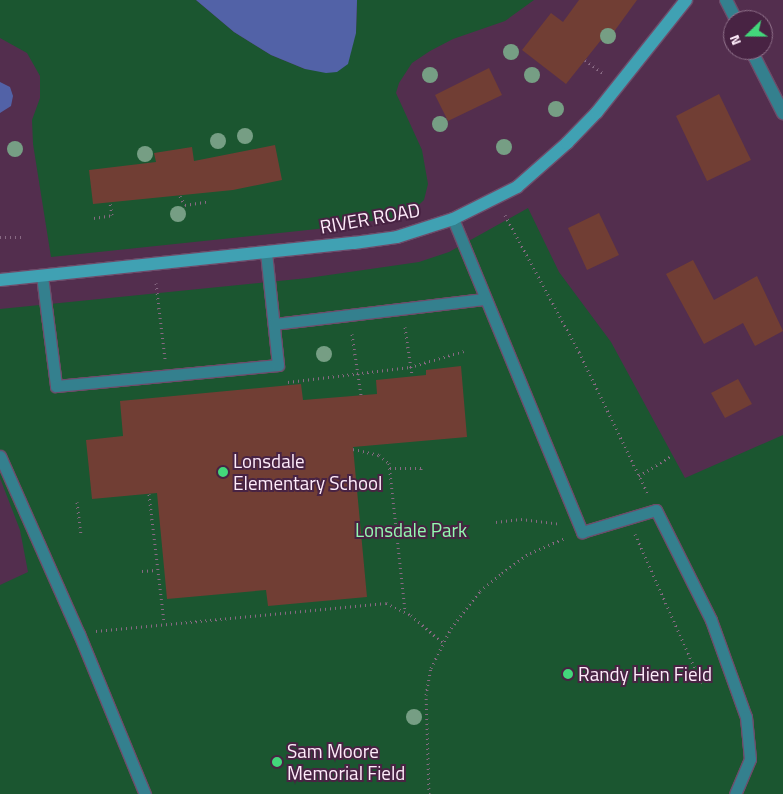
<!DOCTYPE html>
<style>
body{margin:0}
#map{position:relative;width:783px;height:794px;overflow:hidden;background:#532e4e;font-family:"Titillium Web",sans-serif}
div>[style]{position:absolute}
.green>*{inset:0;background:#1b5630}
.water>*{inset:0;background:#5262a7}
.building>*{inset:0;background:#713e34}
.path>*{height:3px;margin-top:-1.5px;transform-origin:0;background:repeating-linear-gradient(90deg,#886983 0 1px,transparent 0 5px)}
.roads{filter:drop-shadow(1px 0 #6e4c6a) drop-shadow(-1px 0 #6e4c6a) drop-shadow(0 1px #6e4c6a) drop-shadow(0 -1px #6e4c6a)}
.service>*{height:11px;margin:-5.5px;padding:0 5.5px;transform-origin:5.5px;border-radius:5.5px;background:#34808e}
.minor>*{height:12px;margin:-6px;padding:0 6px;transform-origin:6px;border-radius:6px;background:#34808e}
.secondary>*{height:12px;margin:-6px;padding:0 6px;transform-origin:6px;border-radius:6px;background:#40a1b3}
.trees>*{width:16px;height:16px;margin:-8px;border-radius:50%;background:#769e84}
.dots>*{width:14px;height:14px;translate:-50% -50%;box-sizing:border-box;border:2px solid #482343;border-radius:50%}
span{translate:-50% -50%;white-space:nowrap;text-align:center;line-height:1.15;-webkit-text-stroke:4px #482343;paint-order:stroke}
.street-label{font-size:19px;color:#feebfa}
.poi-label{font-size:19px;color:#feebfa}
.left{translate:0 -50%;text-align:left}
.park-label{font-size:19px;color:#93fab0}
.north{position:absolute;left:723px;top:10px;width:50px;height:50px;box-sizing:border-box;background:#482343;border:1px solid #91738c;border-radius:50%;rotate:248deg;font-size:14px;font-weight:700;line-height:20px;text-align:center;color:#feebfa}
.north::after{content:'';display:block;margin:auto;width:18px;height:22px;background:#43d77b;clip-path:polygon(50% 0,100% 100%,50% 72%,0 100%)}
</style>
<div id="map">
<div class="green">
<i style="clip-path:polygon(0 0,196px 0,234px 32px,271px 55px,305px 69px,356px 33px,357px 0,534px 0,505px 21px,453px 39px,430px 51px,412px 63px,399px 83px,396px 93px,422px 150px,428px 184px,424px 200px,407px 216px,317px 229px,51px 257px,33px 144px,32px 120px,40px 98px,40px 76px,27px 53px,0 38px)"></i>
<i style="clip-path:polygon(528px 208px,559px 272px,611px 342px,685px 478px,783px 435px,783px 794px,0 794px,0 585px,28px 572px,20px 530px,0 478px,0 309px,308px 278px,419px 262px,449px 252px)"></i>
</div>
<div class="water">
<i style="clip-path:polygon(196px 0,357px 0,356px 33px,348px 64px,337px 72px,326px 73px,305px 69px,271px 55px,234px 32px)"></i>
<i style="clip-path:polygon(0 82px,10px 87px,13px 96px,11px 106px,0 113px)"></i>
</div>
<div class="building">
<i style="clip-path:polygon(579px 0,637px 0,613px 33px,609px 30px,566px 84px,522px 50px,551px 13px,563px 22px)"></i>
<i style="clip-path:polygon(489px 68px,502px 95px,448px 121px,435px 95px)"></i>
<i style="clip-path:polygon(719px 94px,751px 160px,707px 181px,676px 116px)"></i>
<i style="clip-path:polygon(275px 145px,282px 180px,233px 190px,93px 204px,89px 170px,156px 162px,154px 153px,192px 147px,194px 161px)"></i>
<i style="clip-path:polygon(599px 213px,619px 255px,587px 270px,568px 228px)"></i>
<i style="clip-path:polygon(693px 260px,714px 300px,757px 276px,783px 331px,755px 346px,743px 323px,704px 344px,666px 274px)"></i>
<i style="clip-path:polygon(461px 366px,467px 437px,353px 447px,367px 597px,268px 606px,266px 590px,167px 599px,157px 493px,92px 499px,86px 440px,123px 436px,120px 401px,301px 384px,303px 400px,377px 394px,376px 380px,426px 375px,426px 370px)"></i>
<i style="clip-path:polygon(738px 379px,752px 404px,725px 418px,711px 393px)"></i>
</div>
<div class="path">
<i style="left:585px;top:60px;width:22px;rotate:36deg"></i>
<i style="left:180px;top:196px;width:10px;rotate:61deg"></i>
<i style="left:185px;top:205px;width:24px;rotate:-9deg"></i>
<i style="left:505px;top:215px;width:156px;rotate:61.6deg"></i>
<i style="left:579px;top:352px;width:158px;rotate:64.1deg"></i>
<i style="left:94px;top:218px;width:18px;rotate:-9deg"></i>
<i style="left:112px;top:215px;width:13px;rotate:-99deg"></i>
<i style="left:0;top:237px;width:22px"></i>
<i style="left:156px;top:283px;width:77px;rotate:83.2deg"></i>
<i style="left:405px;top:327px;width:49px;rotate:81.7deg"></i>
<i style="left:352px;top:334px;width:62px;rotate:81.6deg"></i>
<i style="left:288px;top:382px;width:123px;rotate:-7deg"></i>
<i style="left:410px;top:367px;width:56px;rotate:-16.5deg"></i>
<i style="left:353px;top:449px;width:27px;rotate:13deg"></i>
<i style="left:379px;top:455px;width:13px;rotate:39deg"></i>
<i style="left:389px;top:463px;width:148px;rotate:83.8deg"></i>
<i style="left:390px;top:468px;width:31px"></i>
<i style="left:421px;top:468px;width:5px;rotate:90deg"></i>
<i style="left:639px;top:476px;width:39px;rotate:-32deg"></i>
<i style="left:149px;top:494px;width:129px;rotate:83.3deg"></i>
<i style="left:77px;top:502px;width:34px;rotate:83deg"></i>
<i style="left:496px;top:522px;width:25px;rotate:-7deg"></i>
<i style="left:521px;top:519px;width:38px;rotate:7deg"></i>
<i style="left:635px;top:534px;width:162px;rotate:66deg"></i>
<i style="left:701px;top:682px;width:12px;rotate:-20deg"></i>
<i style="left:142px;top:571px;width:15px;rotate:-4deg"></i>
<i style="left:96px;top:631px;width:291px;rotate:-5.5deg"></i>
<i style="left:386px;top:603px;width:28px;rotate:26deg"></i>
<i style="left:411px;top:615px;width:43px;rotate:41.2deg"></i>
<i style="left:429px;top:794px;width:99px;rotate:-91.7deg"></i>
<i style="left:426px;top:695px;width:27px;rotate:-80deg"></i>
<i style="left:431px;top:668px;width:45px;rotate:-63.4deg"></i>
<i style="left:451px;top:628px;width:47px;rotate:-51.9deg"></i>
<i style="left:480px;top:591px;width:28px;rotate:-39deg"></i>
<i style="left:502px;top:573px;width:34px;rotate:-36deg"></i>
<i style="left:530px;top:553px;width:38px;rotate:-23deg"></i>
</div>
<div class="roads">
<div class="service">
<i style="left:453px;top:219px;width:339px;rotate:67.6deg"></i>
<i style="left:582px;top:532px;width:77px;rotate:-16.6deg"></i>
<i style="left:656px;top:510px;width:123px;rotate:63.4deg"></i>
<i style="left:711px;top:620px;width:103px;rotate:70.2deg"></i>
<i style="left:746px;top:717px;width:42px;rotate:84.6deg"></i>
<i style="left:750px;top:759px;width:38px;rotate:113deg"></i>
<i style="left:42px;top:276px;width:111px;rotate:82.7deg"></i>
<i style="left:56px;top:386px;width:223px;rotate:-5.4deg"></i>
<i style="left:278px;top:365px;width:114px;rotate:-96.1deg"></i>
<i style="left:274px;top:324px;width:212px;rotate:-6.8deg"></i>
<i style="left:0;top:456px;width:195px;rotate:66.1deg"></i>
<i style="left:79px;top:634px;width:173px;rotate:67.6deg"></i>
</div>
<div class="minor">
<i style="left:726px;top:0;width:22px;rotate:63deg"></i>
<i style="left:751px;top:50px;width:71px;rotate:63.1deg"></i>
</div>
<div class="secondary">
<i style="left:0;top:280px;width:356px;rotate:-6deg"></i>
<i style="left:354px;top:243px;width:43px;rotate:-7.9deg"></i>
<i style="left:397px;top:237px;width:59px;rotate:-17.8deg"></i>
<i style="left:453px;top:219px;width:72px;rotate:-26.6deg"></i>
<i style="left:517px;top:187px;width:67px;rotate:-41.3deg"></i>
<i style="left:567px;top:143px;width:43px;rotate:-45.9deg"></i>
<i style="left:597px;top:112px;width:143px;rotate:-51.5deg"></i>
</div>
</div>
<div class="trees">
<i style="left:608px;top:36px"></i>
<i style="left:511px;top:52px"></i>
<i style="left:430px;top:75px"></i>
<i style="left:532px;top:75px"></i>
<i style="left:556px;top:109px"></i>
<i style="left:440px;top:124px"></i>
<i style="left:245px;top:136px"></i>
<i style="left:218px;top:141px"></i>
<i style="left:504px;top:147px"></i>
<i style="left:15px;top:149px"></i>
<i style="left:145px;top:154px"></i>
<i style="left:178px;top:214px"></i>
<i style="left:324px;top:354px"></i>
<i style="left:414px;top:717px"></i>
</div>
<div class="dots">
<i style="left:223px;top:472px;background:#43d77b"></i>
<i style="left:568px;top:674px;background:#43d77b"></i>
<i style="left:277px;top:762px;background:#43d77b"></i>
</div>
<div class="street-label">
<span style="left:370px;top:218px;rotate:-10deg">RIVER ROAD</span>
</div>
<div class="poi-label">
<span class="left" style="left:233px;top:472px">Lonsdale<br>Elementary School</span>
<span class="left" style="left:578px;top:674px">Randy Hien Field</span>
<span class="left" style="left:287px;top:762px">Sam Moore<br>Memorial Field</span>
</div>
<div class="park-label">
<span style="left:411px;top:530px">Lonsdale Park</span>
</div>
<div class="north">N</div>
</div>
